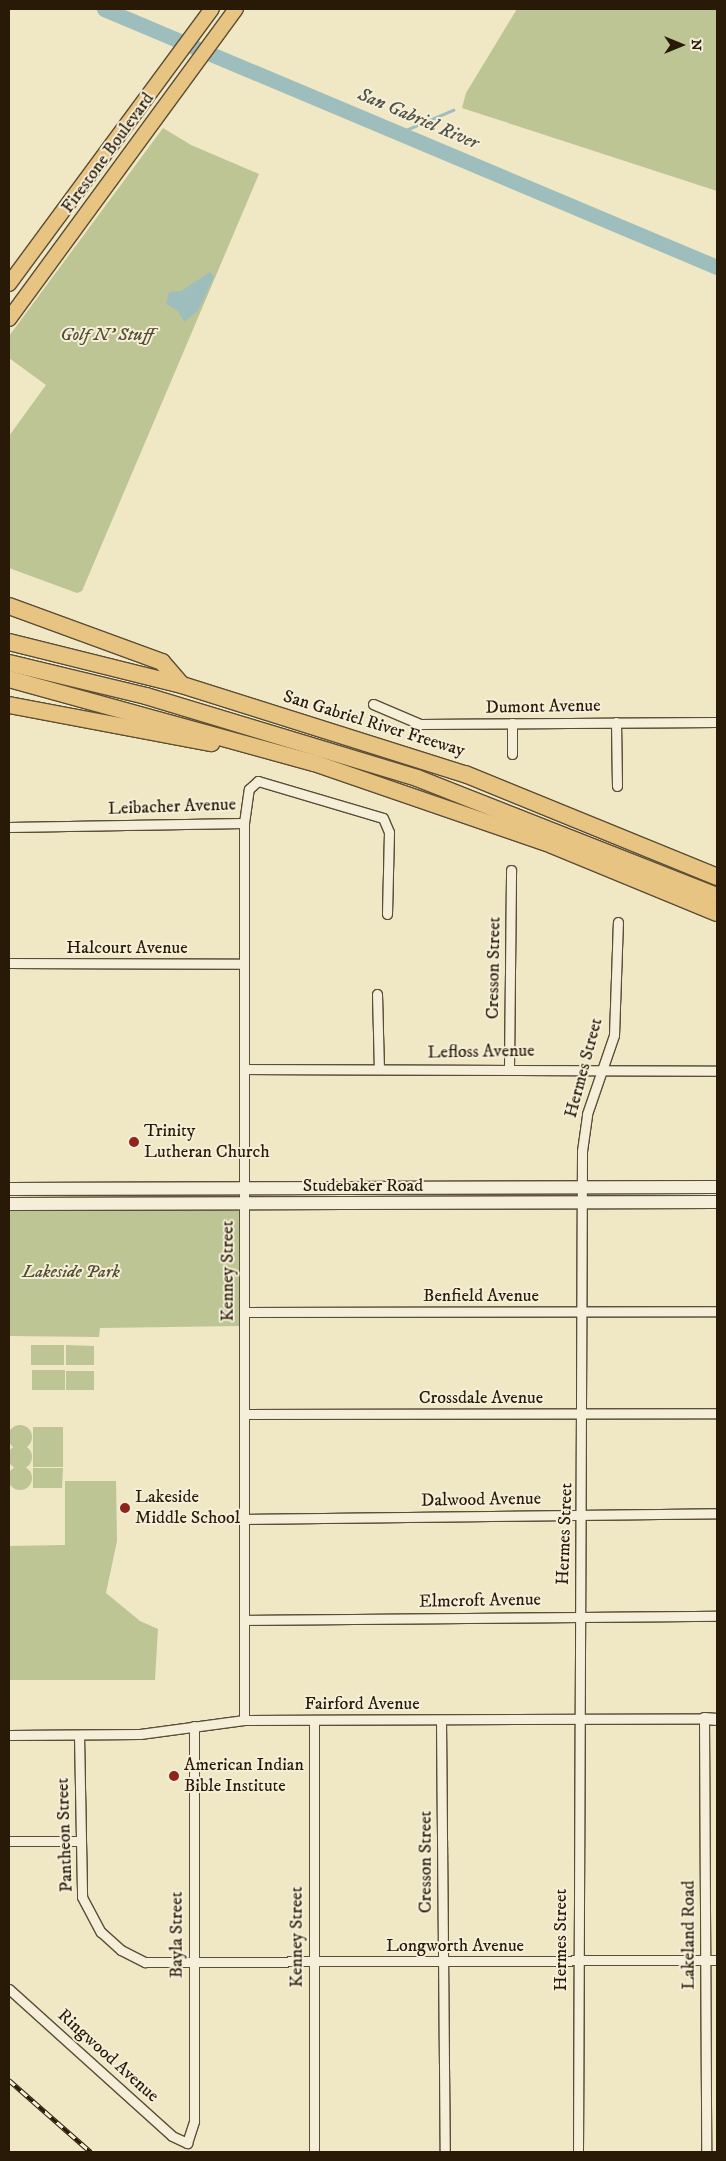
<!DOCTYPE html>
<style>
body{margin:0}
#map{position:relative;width:726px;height:2161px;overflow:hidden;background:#f0e7c5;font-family:"IM FELL DW Pica",serif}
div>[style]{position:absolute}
.green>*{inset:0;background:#bcc593}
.round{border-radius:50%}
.water>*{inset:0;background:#9ebebe}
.stream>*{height:2.5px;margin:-1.25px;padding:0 1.25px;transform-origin:1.25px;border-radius:1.25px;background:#9ebebe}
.river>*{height:15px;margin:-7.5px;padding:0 7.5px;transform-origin:7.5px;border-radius:7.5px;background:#9ebebe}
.roads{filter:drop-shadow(1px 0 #5b4d36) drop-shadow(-1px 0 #5b4d36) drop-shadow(0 1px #5b4d36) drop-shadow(0 -1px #5b4d36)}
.minor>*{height:9px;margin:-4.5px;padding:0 4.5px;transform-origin:4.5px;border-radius:4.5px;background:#f5efd9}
.tertiary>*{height:11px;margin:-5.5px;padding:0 5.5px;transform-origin:5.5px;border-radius:5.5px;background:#f5efd9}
.secondary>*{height:12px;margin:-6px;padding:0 6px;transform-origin:6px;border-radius:6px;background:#f5efd9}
.primary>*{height:14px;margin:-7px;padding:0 7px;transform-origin:7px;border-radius:7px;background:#e8c482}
.motorway>*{height:16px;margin:-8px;padding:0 8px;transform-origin:8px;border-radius:8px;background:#e8c482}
.rail>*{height:4.5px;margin-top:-2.25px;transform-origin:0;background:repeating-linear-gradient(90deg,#f5efd9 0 8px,#291a07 0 16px);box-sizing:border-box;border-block:1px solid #291a07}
.dots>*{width:14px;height:14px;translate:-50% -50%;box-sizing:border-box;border:2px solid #f5efd9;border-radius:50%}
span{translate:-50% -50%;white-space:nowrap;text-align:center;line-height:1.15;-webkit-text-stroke:4px #f5efd9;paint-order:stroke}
.street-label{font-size:18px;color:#291a07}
.park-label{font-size:18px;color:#554d31;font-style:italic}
.poi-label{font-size:18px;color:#291a07}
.left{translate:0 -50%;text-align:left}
.water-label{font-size:19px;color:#525347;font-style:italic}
.frame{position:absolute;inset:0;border:10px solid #291a07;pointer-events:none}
.north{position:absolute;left:656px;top:20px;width:50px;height:50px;-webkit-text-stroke:4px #f5efd9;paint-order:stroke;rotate:90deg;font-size:14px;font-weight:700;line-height:20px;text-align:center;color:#291a07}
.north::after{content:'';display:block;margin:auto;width:18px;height:22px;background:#291a07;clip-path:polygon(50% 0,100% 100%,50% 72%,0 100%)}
</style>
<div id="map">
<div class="green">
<i style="clip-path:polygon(517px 9px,717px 9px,717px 191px,462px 108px,466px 93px)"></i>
<i style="clip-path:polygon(163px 128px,191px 145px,259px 174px,82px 591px,77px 593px,9px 568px,9px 436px,46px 385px,9px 358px,9px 336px)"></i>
<i style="clip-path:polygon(9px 1210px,240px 1210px,240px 1326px,100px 1328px,99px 1337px,9px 1336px)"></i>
<i style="clip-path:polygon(31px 1345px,64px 1345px,64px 1365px,31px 1365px)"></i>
<i style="clip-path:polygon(66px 1345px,94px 1346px,94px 1365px,66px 1365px)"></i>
<i style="clip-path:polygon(32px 1370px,65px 1370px,65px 1390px,32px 1390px)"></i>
<i style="clip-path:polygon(66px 1371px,94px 1371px,94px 1390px,66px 1390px)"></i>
<i class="round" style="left:8px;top:1425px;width:24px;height:24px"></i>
<i style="clip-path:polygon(33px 1427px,63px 1427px,63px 1467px,33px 1467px)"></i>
<i class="round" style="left:8px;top:1445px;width:24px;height:24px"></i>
<i class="round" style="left:8px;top:1466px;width:24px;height:24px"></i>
<i style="clip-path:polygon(33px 1468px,63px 1468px,62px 1488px,33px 1488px)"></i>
<i style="clip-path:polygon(65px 1481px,116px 1481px,117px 1541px,106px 1593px,140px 1621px,158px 1629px,155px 1680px,9px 1680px,9px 1546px,65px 1545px)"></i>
</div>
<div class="water">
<i style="clip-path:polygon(210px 272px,214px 277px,198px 311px,184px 322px,178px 311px,166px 304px,169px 292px,181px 291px)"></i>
</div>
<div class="stream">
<i style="left:399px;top:133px;width:59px;rotate:-23.1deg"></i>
</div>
<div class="river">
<i style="left:104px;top:9px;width:665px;rotate:22.83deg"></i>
</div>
<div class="roads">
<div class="minor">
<i style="left:373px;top:704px;width:51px;rotate:23.1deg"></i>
<i style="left:420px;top:724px;width:297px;rotate:-0.4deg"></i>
<i style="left:616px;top:722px;width:64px;rotate:89.1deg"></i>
<i style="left:512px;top:723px;width:31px;rotate:90deg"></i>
<i style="left:244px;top:823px;width:897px;rotate:90deg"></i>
<i style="left:9px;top:827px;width:235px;rotate:-1deg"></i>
<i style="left:244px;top:823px;width:34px;rotate:-82deg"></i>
<i style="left:249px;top:789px;width:12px;rotate:-42deg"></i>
<i style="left:258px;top:781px;width:130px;rotate:16.5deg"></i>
<i style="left:383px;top:818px;width:15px;rotate:67deg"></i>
<i style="left:389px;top:832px;width:82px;rotate:91.4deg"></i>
<i style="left:9px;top:963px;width:235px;rotate:0.2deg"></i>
<i style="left:377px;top:994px;width:75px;rotate:88.5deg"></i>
<i style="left:509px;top:1067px;width:197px;rotate:-89.4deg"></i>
<i style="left:244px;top:1069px;width:473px;rotate:0.2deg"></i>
<i style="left:244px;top:1312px;width:473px;rotate:-0.1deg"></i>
<i style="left:244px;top:1414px;width:473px;rotate:-0.1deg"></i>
<i style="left:244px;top:1519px;width:473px;rotate:-0.7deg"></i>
<i style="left:244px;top:1620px;width:473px;rotate:-0.5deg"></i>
<i style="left:441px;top:1721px;width:431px;rotate:89.5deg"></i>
<i style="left:9px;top:1735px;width:131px;rotate:-0.4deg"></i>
<i style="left:140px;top:1734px;width:105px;rotate:-7.7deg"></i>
<i style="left:244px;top:1720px;width:460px;rotate:-0.2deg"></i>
<i style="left:704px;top:1718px;width:434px;rotate:89.7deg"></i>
<i style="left:79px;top:1735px;width:162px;rotate:88.9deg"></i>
<i style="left:82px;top:1897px;width:40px;rotate:62deg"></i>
<i style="left:101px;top:1932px;width:27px;rotate:42deg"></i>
<i style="left:121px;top:1950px;width:27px;rotate:27deg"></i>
<i style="left:145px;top:1962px;width:572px;rotate:-0.2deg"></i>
<i style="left:9px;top:1841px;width:71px"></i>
<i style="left:9px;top:1989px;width:219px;rotate:42deg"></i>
<i style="left:172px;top:2136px;width:17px;rotate:25deg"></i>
<i style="left:187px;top:2143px;width:23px;rotate:-72deg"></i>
<i style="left:194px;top:2121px;width:395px;rotate:-90deg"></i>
<i style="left:314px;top:2152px;width:431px;rotate:-90deg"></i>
<i style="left:578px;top:2152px;width:1001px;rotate:-89.77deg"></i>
<i style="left:582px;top:1151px;width:37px;rotate:-82deg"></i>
<i style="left:587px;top:1114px;width:83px;rotate:-71.1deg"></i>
<i style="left:614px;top:1035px;width:113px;rotate:-88deg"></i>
</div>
<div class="tertiary">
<i style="left:704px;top:1718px;width:13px;rotate:4deg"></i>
</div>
<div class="secondary">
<i style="left:9px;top:1189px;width:708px;rotate:-0.16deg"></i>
<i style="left:9px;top:1204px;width:708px;rotate:-0.16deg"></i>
</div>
<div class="primary">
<i style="left:9px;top:284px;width:342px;rotate:-53.6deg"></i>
<i style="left:9px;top:319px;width:384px;rotate:-53.8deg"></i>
</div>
<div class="motorway">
<i style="left:9px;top:606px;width:163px;rotate:20.1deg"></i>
<i style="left:162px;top:662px;width:30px;rotate:49deg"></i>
<i style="left:9px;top:642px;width:178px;rotate:14deg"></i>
<i style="left:182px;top:685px;width:297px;rotate:17.5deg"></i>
<i style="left:465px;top:774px;width:272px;rotate:22.2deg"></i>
<i style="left:9px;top:663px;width:141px;rotate:13.5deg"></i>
<i style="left:146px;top:696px;width:283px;rotate:16.8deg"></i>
<i style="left:417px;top:778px;width:322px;rotate:21.5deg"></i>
<i style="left:9px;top:679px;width:316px;rotate:15.4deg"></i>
<i style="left:314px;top:763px;width:252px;rotate:19deg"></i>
<i style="left:552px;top:845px;width:178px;rotate:22.4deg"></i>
<i style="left:9px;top:705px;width:206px;rotate:10.7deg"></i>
</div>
</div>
<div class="rail">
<i style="left:9px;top:2080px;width:109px;rotate:41.3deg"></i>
</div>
<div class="dots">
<i style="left:134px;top:1142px;background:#8f2418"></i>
<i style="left:125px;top:1508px;background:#8f2418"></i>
<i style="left:174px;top:1776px;background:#8f2418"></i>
</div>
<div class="street-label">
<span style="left:108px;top:153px;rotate:-54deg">Firestone Boulevard</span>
<span style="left:543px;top:707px;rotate:-1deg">Dumont Avenue</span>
<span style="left:374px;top:724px;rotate:17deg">San Gabriel River Freeway</span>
<span style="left:172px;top:807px;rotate:-2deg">Leibacher Avenue</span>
<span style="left:127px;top:948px">Halcourt Avenue</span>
<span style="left:494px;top:968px;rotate:-89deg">Cresson Street</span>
<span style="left:481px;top:1052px;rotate:-1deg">Lefloss Avenue</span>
<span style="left:584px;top:1068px;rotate:-75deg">Hermes Street</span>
<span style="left:363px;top:1186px">Studebaker Road</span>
<span style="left:228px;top:1271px;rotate:-90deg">Kenney Street</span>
<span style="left:481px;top:1296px">Benfield Avenue</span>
<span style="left:481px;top:1398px">Crossdale Avenue</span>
<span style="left:481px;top:1500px;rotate:-1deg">Dalwood Avenue</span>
<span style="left:565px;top:1534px;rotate:-88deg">Hermes Street</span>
<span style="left:480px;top:1601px;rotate:-1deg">Elmcroft Avenue</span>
<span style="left:362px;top:1704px">Fairford Avenue</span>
<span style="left:65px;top:1835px;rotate:-92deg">Pantheon Street</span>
<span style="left:426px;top:1862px;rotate:-90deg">Cresson Street</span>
<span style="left:177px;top:1935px;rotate:-90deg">Bayla Street</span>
<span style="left:689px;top:1935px;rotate:-90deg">Lakeland Road</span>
<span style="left:297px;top:1937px;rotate:-90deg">Kenney Street</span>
<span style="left:561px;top:1940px;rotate:-90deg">Hermes Street</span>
<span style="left:455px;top:1946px">Longworth Avenue</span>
<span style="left:108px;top:2056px;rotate:42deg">Ringwood Avenue</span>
</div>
<div class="park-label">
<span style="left:107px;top:335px">Golf N' Stuff</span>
<span style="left:71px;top:1272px">Lakeside Park</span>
</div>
<div class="poi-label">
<span class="left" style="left:144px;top:1142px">Trinity<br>Lutheran Church</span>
<span class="left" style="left:135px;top:1508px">Lakeside<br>Middle School</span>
<span class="left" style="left:184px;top:1776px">American Indian<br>Bible Institute</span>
</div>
<div class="water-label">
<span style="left:418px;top:119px;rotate:23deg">San Gabriel River</span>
</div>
<div class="frame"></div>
<div class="north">N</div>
</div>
